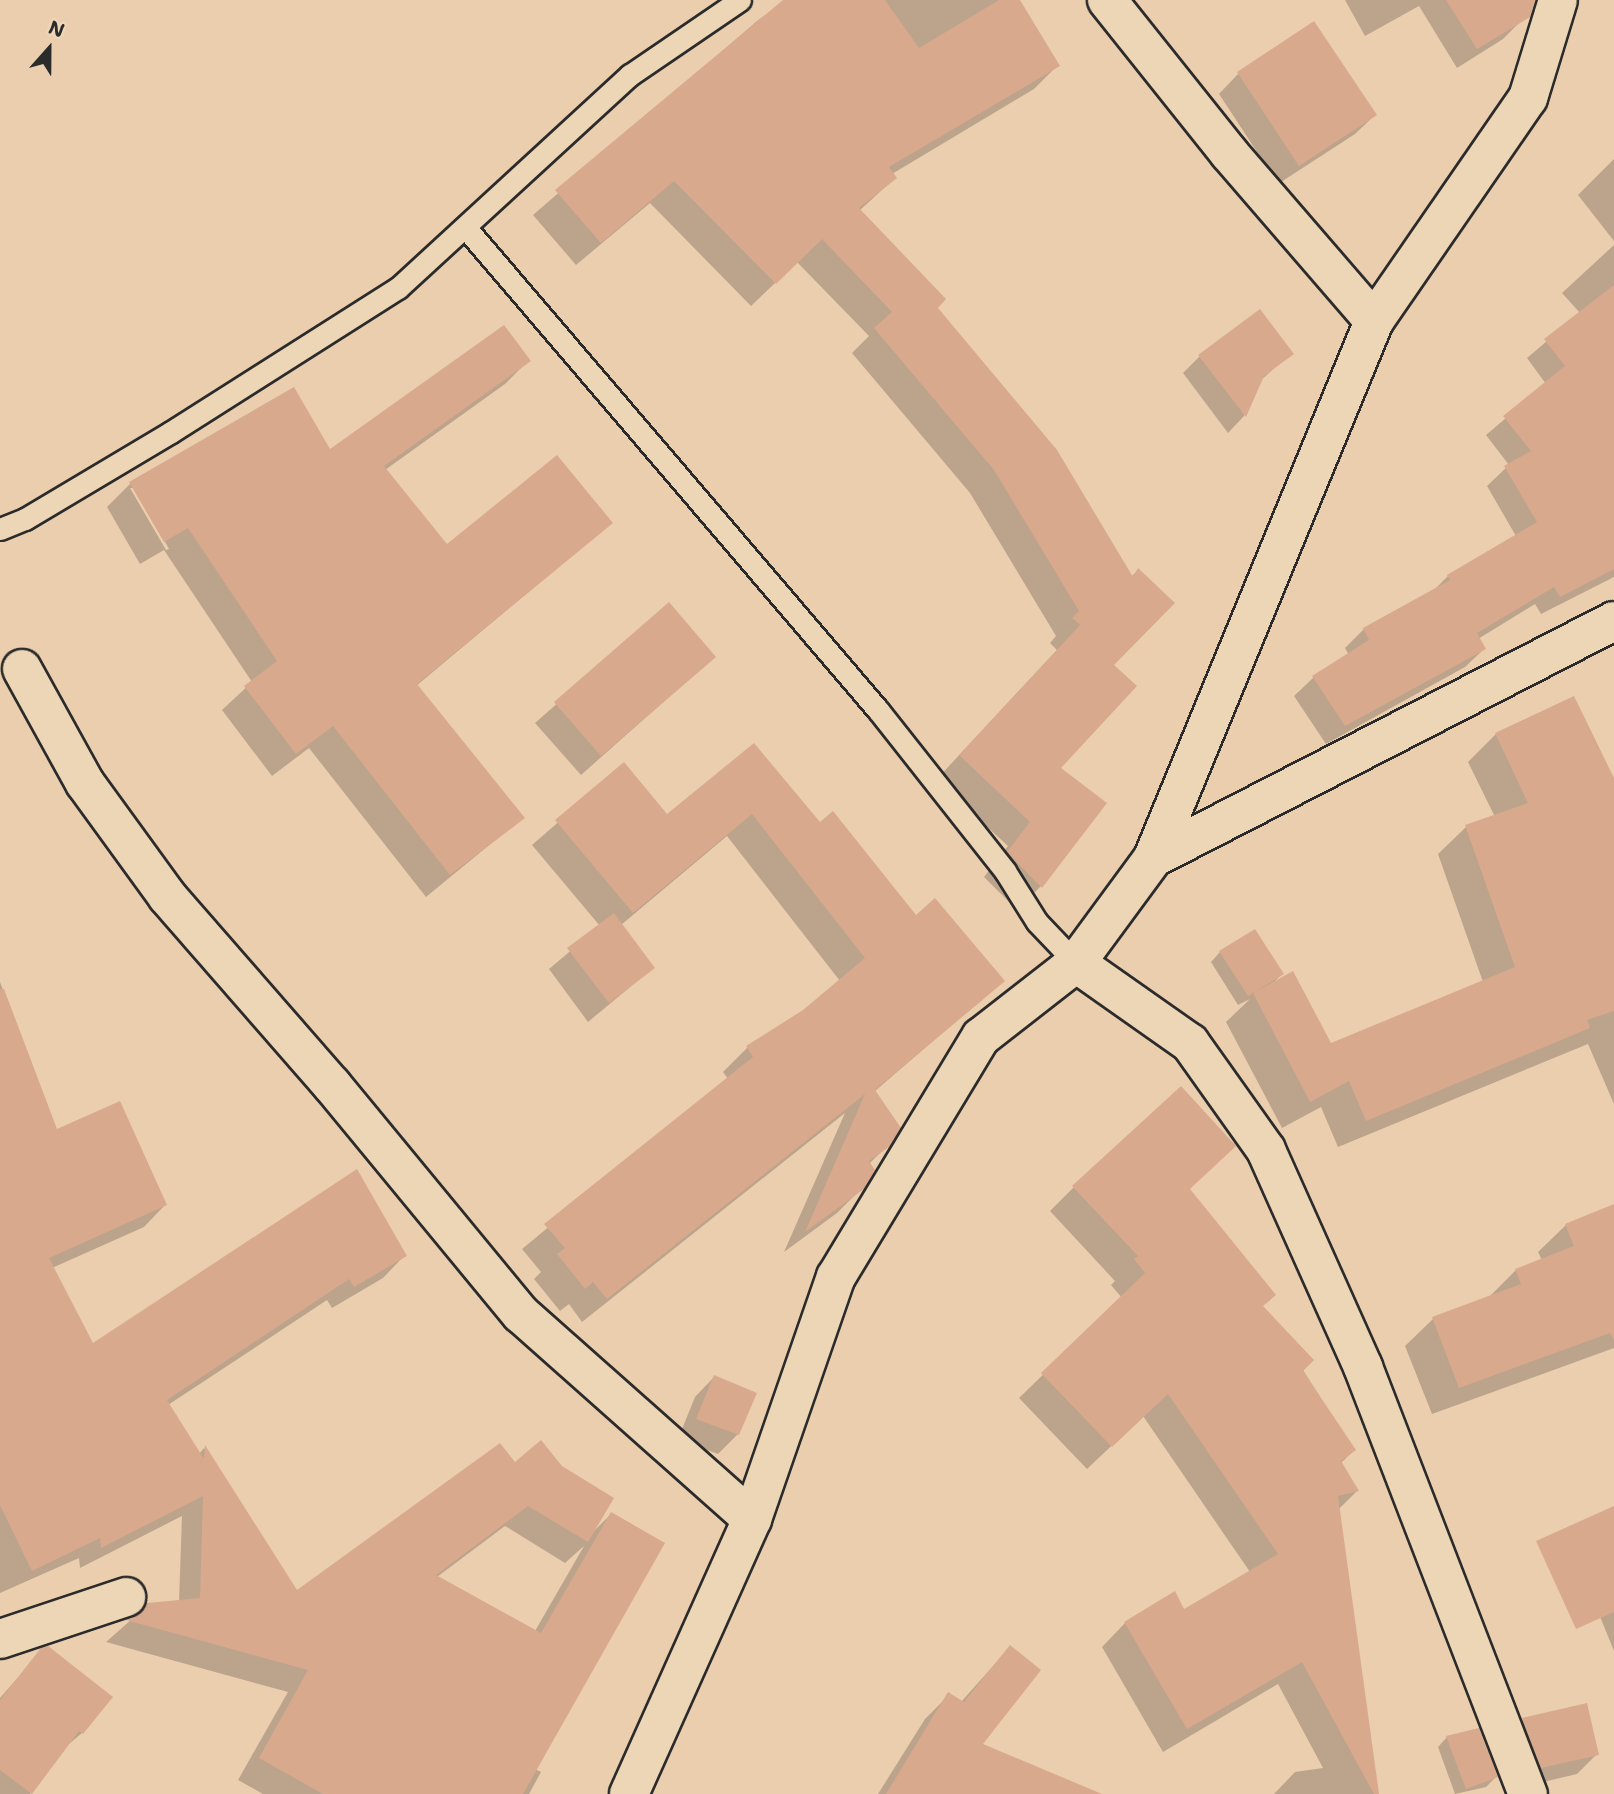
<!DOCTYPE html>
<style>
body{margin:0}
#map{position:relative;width:1614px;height:1794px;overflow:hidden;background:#eaceae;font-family:"Shantell Sans",sans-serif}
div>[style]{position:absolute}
.shadow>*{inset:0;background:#0003}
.building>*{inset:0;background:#d9a98d}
.roads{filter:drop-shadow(2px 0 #2b2b2b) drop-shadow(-2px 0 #2b2b2b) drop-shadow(0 2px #2b2b2b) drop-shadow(0 -2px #2b2b2b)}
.service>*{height:21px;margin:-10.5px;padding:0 10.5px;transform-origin:10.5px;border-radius:10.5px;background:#edd6b6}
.minor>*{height:38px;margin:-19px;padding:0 19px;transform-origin:19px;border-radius:19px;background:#edd6b6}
span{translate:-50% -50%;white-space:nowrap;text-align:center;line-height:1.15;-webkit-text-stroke:5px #edd6b6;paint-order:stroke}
.north{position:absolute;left:14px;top:14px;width:70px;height:70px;-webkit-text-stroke:5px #edd6b6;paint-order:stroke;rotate:21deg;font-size:19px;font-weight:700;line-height:28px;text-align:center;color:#2b2b2b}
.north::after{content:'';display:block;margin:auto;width:24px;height:32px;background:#2b2b2b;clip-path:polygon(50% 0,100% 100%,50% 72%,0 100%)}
</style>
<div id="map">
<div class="shadow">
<i style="clip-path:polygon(787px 0,1018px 0,1058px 65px,1034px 89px,892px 174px,895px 178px,859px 211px,936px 308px,1131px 577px,1138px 570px,1112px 665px,1058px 768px,1041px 886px,1017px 910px,984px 877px,1008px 846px,936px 780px,1057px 650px,1050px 643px,1056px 636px,970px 493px,852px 353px,869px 336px,797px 262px,751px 306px,650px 203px,576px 265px,533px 215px,757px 21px)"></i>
<i style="clip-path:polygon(1345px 0,1510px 0,1522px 20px,1503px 39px,1457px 68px,1419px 6px,1365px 36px)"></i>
<i style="clip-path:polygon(1238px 74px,1375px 115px,1355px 134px,1278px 184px,1219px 94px)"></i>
<i style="clip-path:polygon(1614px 159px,1614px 241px,1578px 195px)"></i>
<i style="clip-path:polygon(1614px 245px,1614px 577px,1541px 614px,1535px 604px,1478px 639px,1484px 649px,1465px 667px,1326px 744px,1294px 696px,1313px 678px,1349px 655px,1345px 648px,1364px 629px,1433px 591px,1448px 576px,1516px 536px,1487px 486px,1509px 465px,1486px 435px,1546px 384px,1527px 358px,1580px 313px,1562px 293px)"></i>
<i style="clip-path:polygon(1291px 353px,1260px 381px,1244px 416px,1228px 433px,1183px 373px,1200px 356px)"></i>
<i style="clip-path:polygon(evenodd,528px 361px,505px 384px,385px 470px,447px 547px,611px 523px,416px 686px,522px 818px,426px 897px,309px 748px,272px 776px,222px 710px,252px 682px,164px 550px,140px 564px,107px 507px,130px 484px,330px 452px,528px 361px,130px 488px,135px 488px,169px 549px,166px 550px,130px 488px)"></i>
<i style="clip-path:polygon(669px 605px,714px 657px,581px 775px,535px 723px)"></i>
<i style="clip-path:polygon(1573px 698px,1614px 782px,1614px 1104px,1588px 1044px,1338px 1147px,1321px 1107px,1282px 1128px,1226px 1022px,1250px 999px,1238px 1005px,1211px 962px,1220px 952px,1282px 974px,1273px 983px,1330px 1045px,1483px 982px,1438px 854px,1466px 827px,1495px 817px,1468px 762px,1496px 734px)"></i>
<i style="clip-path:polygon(754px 745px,820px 824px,915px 917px,1002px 981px,874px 1092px,887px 1146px,869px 1164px,862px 1188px,837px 1213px,784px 1252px,845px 1113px,582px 1322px,569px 1304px,560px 1311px,534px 1279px,541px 1272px,522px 1249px,728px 1079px,723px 1072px,747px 1048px,804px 1012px,840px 981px,727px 836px,621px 925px,653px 968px,588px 1022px,549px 969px,600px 926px,532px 845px,624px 765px,667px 817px)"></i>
<i style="clip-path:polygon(evenodd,0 982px,56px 1131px,165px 1205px,144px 1227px,52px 1268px,92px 1346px,404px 1256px,383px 1278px,332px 1308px,327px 1300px,168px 1405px,199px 1454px,204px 1448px,297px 1593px,514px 1464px,594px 1531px,611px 1514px,535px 1769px,541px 1772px,529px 1794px,263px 1794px,238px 1780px,288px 1692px,106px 1642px,148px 1605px,179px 1602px,182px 1516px,80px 1568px,79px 1558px,0 1593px,0 982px,505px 1526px,565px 1563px,584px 1546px,535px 1631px,437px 1577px,505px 1526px)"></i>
<i style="clip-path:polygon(1074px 1187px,1188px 1190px,1354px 1450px,1340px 1464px,1357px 1491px,1338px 1510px,1377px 1794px,1274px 1794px,1295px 1772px,1323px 1768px,1278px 1684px,1163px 1752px,1102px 1647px,1125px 1623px,1184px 1611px,1250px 1572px,1143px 1416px,1087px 1469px,1019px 1398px,1122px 1298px,1111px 1285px,1115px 1281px,1050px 1211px)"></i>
<i style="clip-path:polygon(1614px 1206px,1614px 1348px,1432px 1414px,1405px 1346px,1433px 1319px,1489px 1297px,1516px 1270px,1542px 1260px,1538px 1252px,1566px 1225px)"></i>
<i style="clip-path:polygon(714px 1377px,738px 1434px,718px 1454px,678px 1439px,695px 1397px)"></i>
<i style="clip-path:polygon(1614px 1508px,1614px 1651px,1570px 1543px)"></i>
<i style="clip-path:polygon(1010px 1647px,980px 1744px,1068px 1794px,878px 1794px,925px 1719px,949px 1695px,961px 1702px)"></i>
<i style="clip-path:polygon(42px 1650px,82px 1733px,63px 1749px,30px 1794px,0 1794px,0 1698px)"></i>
<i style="clip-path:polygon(1523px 1720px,1597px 1754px,1577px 1774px,1522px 1787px,1503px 1739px)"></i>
<i style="clip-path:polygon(1447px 1737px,1496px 1777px,1486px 1787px,1455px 1794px,1438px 1747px)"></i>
</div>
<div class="building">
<i style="clip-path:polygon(783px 0,885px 0,919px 48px,999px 0,1020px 0,1060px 66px,889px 167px,897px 178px,859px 208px,946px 299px,938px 308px,1057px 450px,1133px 577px,1138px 568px,1175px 603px,1114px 665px,1137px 686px,1061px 768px,1107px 803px,1042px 888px,1007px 852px,1030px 822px,959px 755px,1080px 625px,1072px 618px,1079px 611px,994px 470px,874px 328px,892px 312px,822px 239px,776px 284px,674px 181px,601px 243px,555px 190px)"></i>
<i style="clip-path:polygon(1446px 0,1535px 0,1530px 17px,1477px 49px)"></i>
<i style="clip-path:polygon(1314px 21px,1377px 115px,1299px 166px,1237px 72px)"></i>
<i style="clip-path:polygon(1614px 285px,1614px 569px,1560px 597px,1554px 587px,1477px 633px,1486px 649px,1345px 726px,1312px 676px,1369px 640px,1363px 628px,1450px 580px,1447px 575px,1537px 522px,1504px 466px,1531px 451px,1503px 416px,1565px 366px,1544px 339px)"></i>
<i style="clip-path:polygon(1260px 309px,1294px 354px,1264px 376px,1246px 417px,1198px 355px)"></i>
<i style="clip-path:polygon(504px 325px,531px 361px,384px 466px,447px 544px,557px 455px,613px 523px,417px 684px,525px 818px,450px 875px,333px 726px,296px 754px,244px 686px,277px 661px,188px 528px,164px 542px,129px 482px,294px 387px,330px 449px)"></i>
<i style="clip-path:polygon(669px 602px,716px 657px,601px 756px,554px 702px)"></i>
<i style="clip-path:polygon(1574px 696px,1614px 778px,1614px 1011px,1587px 1020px,1590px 1028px,1366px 1121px,1349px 1081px,1310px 1102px,1253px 993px,1293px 971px,1331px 1043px,1515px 967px,1465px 825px,1528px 803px,1495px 733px)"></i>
<i style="clip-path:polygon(754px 743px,820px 822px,833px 811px,916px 915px,935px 898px,1005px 981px,875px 1090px,901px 1128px,889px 1147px,869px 1161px,875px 1170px,864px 1189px,805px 1232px,865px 1094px,607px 1299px,593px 1282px,585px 1289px,557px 1254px,565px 1248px,544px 1224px,753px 1057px,746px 1046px,803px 1010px,865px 958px,752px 814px,633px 913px,555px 820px,624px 762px,667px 814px)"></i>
<i style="clip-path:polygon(614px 913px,655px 968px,609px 1003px,567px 948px)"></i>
<i style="clip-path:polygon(1255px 929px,1284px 974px,1248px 996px,1219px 951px)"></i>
<i style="clip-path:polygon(0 989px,4px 989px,57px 1129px,120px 1101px,167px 1205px,49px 1258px,93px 1343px,357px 1169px,407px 1256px,354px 1287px,349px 1279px,167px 1400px,204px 1459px,205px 1445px,297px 1590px,500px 1443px,515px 1462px,541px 1440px,562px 1466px,614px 1498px,588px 1542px,528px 1506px,436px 1575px,541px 1633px,611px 1512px,665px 1543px,523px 1794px,323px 1794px,259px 1758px,308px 1670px,126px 1620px,142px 1612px,147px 1603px,200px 1598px,203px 1496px,101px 1548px,100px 1538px,32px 1571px,0 1505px)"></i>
<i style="clip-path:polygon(1181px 1086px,1236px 1146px,1190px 1189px,1276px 1295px,1263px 1306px,1314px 1360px,1303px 1371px,1356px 1450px,1341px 1461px,1359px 1491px,1338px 1496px,1379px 1794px,1374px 1794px,1302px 1662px,1187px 1729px,1124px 1622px,1175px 1591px,1184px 1609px,1278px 1554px,1168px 1394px,1112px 1447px,1041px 1373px,1145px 1273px,1134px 1259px,1138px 1256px,1072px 1186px)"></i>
<i style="clip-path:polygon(1614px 1204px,1614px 1340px,1610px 1333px,1459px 1388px,1432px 1317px,1521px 1284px,1515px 1269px,1574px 1246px,1565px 1224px)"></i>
<i style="clip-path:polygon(714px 1375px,757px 1393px,739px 1435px,696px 1419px)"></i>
<i style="clip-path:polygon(1614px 1506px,1614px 1612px,1576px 1629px,1536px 1541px)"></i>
<i style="clip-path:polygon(1010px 1645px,1041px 1670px,983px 1744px,1102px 1794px,886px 1794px,948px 1692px,964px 1702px)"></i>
<i style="clip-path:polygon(48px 1646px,113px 1697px,83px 1734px,79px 1731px,32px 1794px,0 1770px,0 1700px,41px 1648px)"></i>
<i style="clip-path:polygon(1587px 1703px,1599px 1755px,1541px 1768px,1522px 1718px)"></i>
<i style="clip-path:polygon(1479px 1728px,1498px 1777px,1466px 1789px,1446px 1736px)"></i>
</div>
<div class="roads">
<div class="service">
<i style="left:465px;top:227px;width:635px;rotate:49.47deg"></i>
<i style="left:878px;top:710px;width:205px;rotate:51.7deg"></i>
<i style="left:1005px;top:871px;width:60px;rotate:57.9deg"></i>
<i style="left:1037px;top:922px;width:57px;rotate:46.4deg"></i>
<i style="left:0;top:529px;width:27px;rotate:-22deg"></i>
<i style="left:25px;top:519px;width:170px;rotate:-30.8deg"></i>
<i style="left:171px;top:432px;width:269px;rotate:-32.4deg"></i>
<i style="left:398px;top:288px;width:315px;rotate:-42.6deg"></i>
<i style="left:630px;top:75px;width:133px;rotate:-34.3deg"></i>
</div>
<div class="minor">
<i style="left:1107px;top:0;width:196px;rotate:51.4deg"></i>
<i style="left:1229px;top:153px;width:222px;rotate:49.2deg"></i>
<i style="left:22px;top:669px;width:130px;rotate:61.1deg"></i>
<i style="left:85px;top:783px;width:140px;rotate:54deg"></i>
<i style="left:167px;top:896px;width:251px;rotate:48.9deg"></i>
<i style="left:332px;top:1085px;width:297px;rotate:50.5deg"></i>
<i style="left:521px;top:1314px;width:309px;rotate:41.6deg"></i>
<i style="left:1153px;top:858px;width:518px;rotate:-27.21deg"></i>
<i style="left:1076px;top:963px;width:139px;rotate:35.1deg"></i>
<i style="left:1190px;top:1043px;width:131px;rotate:54.6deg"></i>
<i style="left:1266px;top:1150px;width:238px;rotate:65.9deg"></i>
<i style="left:1363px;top:1367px;width:458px;rotate:68.9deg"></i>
<i style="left:0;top:1639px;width:133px;rotate:-18.4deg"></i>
<i style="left:629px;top:1794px;width:301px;rotate:-65.9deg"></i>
<i style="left:752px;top:1519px;width:256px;rotate:-70.9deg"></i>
<i style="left:836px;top:1277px;width:280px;rotate:-58.9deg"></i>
<i style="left:981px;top:1037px;width:120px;rotate:-37.9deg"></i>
<i style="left:1076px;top:963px;width:130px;rotate:-53.7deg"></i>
<i style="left:1153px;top:858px;width:581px;rotate:-67.63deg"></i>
<i style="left:1374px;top:321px;width:271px;rotate:-55.4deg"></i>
<i style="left:1528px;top:98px;width:102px;rotate:-73deg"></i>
</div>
</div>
<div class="north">N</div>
</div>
